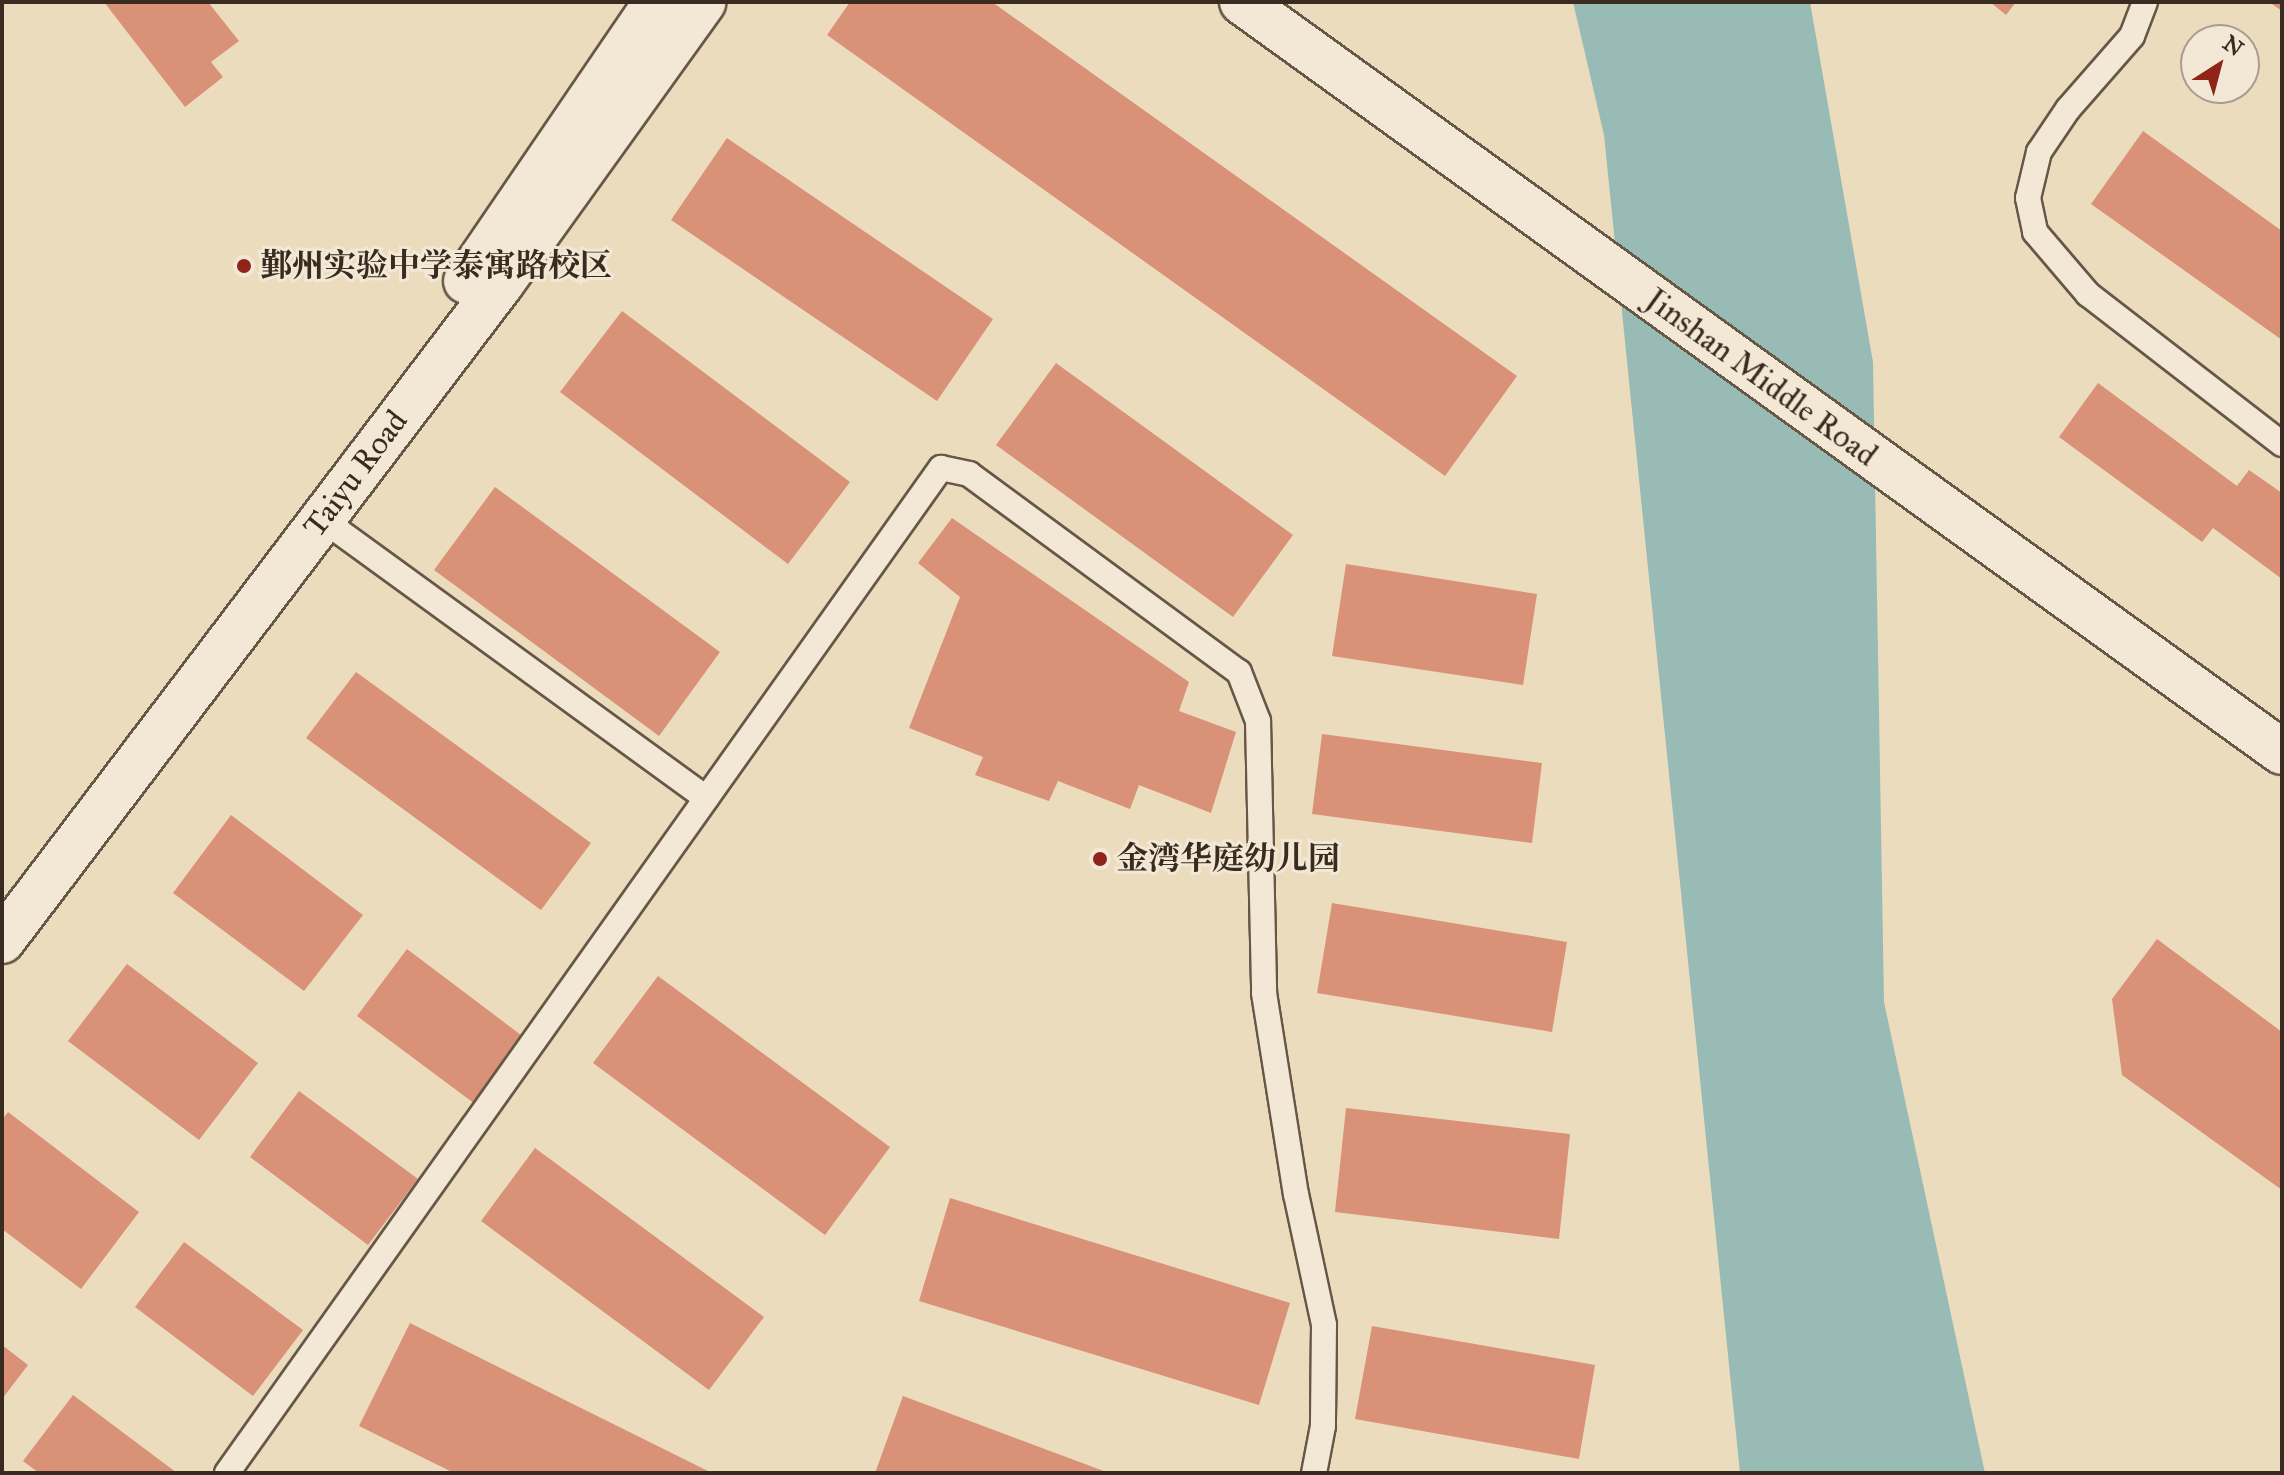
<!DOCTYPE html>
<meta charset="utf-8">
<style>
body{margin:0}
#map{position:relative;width:2284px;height:1475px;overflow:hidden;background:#ecdcbe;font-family:"IM FELL Great Primer","Noto Serif SC",serif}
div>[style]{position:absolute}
.water>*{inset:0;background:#99bbb6}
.building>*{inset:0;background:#d99178}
.roads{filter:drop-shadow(2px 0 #665747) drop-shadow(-2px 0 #665747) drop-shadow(0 2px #665747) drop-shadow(0 -2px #665747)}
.service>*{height:24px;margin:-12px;padding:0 12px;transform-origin:12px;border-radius:12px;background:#f3e8d5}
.tertiary>*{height:44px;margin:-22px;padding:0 22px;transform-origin:22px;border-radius:22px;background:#f3e8d5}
.secondary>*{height:44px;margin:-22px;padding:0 22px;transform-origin:22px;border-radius:22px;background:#f3e8d5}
.dots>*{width:22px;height:22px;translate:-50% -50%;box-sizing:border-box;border:4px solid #f3e8d5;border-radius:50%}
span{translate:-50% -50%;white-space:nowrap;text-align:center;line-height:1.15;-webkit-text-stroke:6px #f3e8d5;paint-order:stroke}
.poi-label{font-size:32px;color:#392b1f;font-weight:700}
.left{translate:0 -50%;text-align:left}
.street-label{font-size:32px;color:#392b1f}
.frame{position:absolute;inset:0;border:4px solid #392b1f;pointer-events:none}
.north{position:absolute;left:2180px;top:24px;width:80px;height:80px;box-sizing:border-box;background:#f3e8d5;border:2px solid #a99c8c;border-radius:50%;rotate:36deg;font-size:22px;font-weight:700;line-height:32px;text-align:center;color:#392b1f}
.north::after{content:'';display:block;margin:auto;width:28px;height:36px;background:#8f2418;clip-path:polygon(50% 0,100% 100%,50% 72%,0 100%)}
</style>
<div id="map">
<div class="water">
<i style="clip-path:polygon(1573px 2px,1810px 2px,1873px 362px,1884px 1002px,1985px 1473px,1740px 1473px,1604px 135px)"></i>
</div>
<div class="building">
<i style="clip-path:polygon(104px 2px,208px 2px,239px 41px,211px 62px,223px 77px,185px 107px)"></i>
<i style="clip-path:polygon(850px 2px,992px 2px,1517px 376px,1445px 476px,827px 35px)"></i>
<i style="clip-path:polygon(1990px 2px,2016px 2px,2006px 15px)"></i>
<i style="clip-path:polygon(2269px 2px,2282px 2px,2282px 11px)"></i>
<i style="clip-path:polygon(2143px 131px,2282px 231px,2282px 340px,2091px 204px)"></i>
<i style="clip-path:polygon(727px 138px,993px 319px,937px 401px,671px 220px)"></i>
<i style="clip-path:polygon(622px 311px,850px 482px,788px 564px,560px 392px)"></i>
<i style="clip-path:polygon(1056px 363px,1293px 535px,1233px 617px,996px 445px)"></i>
<i style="clip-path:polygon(2098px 383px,2237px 486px,2249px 470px,2282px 493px,2282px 579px,2213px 528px,2202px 542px,2059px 437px)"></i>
<i style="clip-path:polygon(495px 487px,720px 652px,659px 736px,434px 570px)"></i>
<i style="clip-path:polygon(952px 518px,1189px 682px,1179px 711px,1236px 732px,1211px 813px,1139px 785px,1130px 809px,1058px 781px,1049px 801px,975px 775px,983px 757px,909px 728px,960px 597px,918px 563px)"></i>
<i style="clip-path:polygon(1346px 564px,1537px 594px,1523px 685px,1332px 656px)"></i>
<i style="clip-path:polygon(356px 672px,591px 843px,541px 910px,306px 738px)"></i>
<i style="clip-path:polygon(1322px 734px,1542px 763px,1532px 843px,1312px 814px)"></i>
<i style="clip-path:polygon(231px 815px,363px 915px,304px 991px,173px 893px)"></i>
<i style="clip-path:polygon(1332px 903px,1567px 942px,1552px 1032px,1317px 993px)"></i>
<i style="clip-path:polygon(2157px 939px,2282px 1032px,2282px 1190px,2122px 1075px,2112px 999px)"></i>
<i style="clip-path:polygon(407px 949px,525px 1038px,475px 1104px,357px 1016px)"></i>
<i style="clip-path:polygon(127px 964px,258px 1063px,199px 1140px,68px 1041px)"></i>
<i style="clip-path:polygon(658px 976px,890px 1147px,825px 1235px,593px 1063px)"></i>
<i style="clip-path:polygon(299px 1091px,418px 1179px,368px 1245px,250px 1157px)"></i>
<i style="clip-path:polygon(1346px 1108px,1570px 1134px,1559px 1239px,1335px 1212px)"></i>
<i style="clip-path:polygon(8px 1112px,139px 1212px,81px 1289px,2px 1229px,2px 1120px)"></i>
<i style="clip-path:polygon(535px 1148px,764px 1317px,709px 1390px,481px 1221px)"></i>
<i style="clip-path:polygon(950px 1198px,1290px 1303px,1259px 1405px,919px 1301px)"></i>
<i style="clip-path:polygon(184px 1242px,303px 1330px,253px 1396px,135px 1307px)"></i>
<i style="clip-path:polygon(410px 1323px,712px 1473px,454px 1473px,359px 1426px)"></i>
<i style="clip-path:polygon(1372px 1326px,1595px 1365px,1579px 1459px,1355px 1419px)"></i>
<i style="clip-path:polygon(2px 1345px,28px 1365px,2px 1399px)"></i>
<i style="clip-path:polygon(73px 1395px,177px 1473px,39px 1473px,23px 1461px)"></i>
<i style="clip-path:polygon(903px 1396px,1109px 1473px,875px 1473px)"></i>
</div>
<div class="roads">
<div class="service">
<i style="left:2145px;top:2px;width:36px;rotate:111deg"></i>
<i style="left:2132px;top:36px;width:97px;rotate:131.2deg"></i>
<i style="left:2068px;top:109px;width:52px;rotate:124deg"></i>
<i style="left:2039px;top:152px;width:47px;rotate:103.4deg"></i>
<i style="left:2028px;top:198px;width:35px;rotate:78deg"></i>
<i style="left:2035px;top:232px;width:82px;rotate:49.5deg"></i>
<i style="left:2088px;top:294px;width:245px;rotate:37.7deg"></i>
<i style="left:322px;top:519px;width:475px;rotate:36deg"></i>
<i style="left:227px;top:1473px;width:1233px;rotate:-54.61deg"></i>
<i style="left:941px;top:468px;width:29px;rotate:12deg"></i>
<i style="left:969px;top:474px;width:335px;rotate:36.3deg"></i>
<i style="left:1239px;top:672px;width:53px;rotate:68.8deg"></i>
<i style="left:1258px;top:721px;width:272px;rotate:88.7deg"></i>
<i style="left:1264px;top:993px;width:204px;rotate:81deg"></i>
<i style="left:1296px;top:1194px;width:134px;rotate:77.9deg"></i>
<i style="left:1324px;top:1325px;width:101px;rotate:90.6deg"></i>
<i style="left:1323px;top:1426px;width:48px;rotate:100.8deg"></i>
</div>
<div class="tertiary">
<i style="left:1242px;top:2px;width:1282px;rotate:35.8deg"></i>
</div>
<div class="secondary">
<i style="left:466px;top:281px;width:338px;rotate:-55.7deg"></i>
<i style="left:2px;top:941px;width:825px;rotate:-52.78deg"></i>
<i style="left:501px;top:284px;width:347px;rotate:-54.3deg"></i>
</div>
</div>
<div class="dots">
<i style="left:244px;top:266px;background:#8f2418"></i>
<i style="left:1100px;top:859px;background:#8f2418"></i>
</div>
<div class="poi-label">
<span class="left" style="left:260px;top:266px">鄞州实验中学泰寓路校区</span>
<span class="left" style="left:1116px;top:859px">金湾华庭幼儿园</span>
</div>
<div class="street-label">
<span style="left:1761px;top:378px;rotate:36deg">Jinshan Middle Road</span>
<span style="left:356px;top:474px;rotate:-53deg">Taiyu Road</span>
</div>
<div class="frame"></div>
<div class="north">N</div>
</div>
